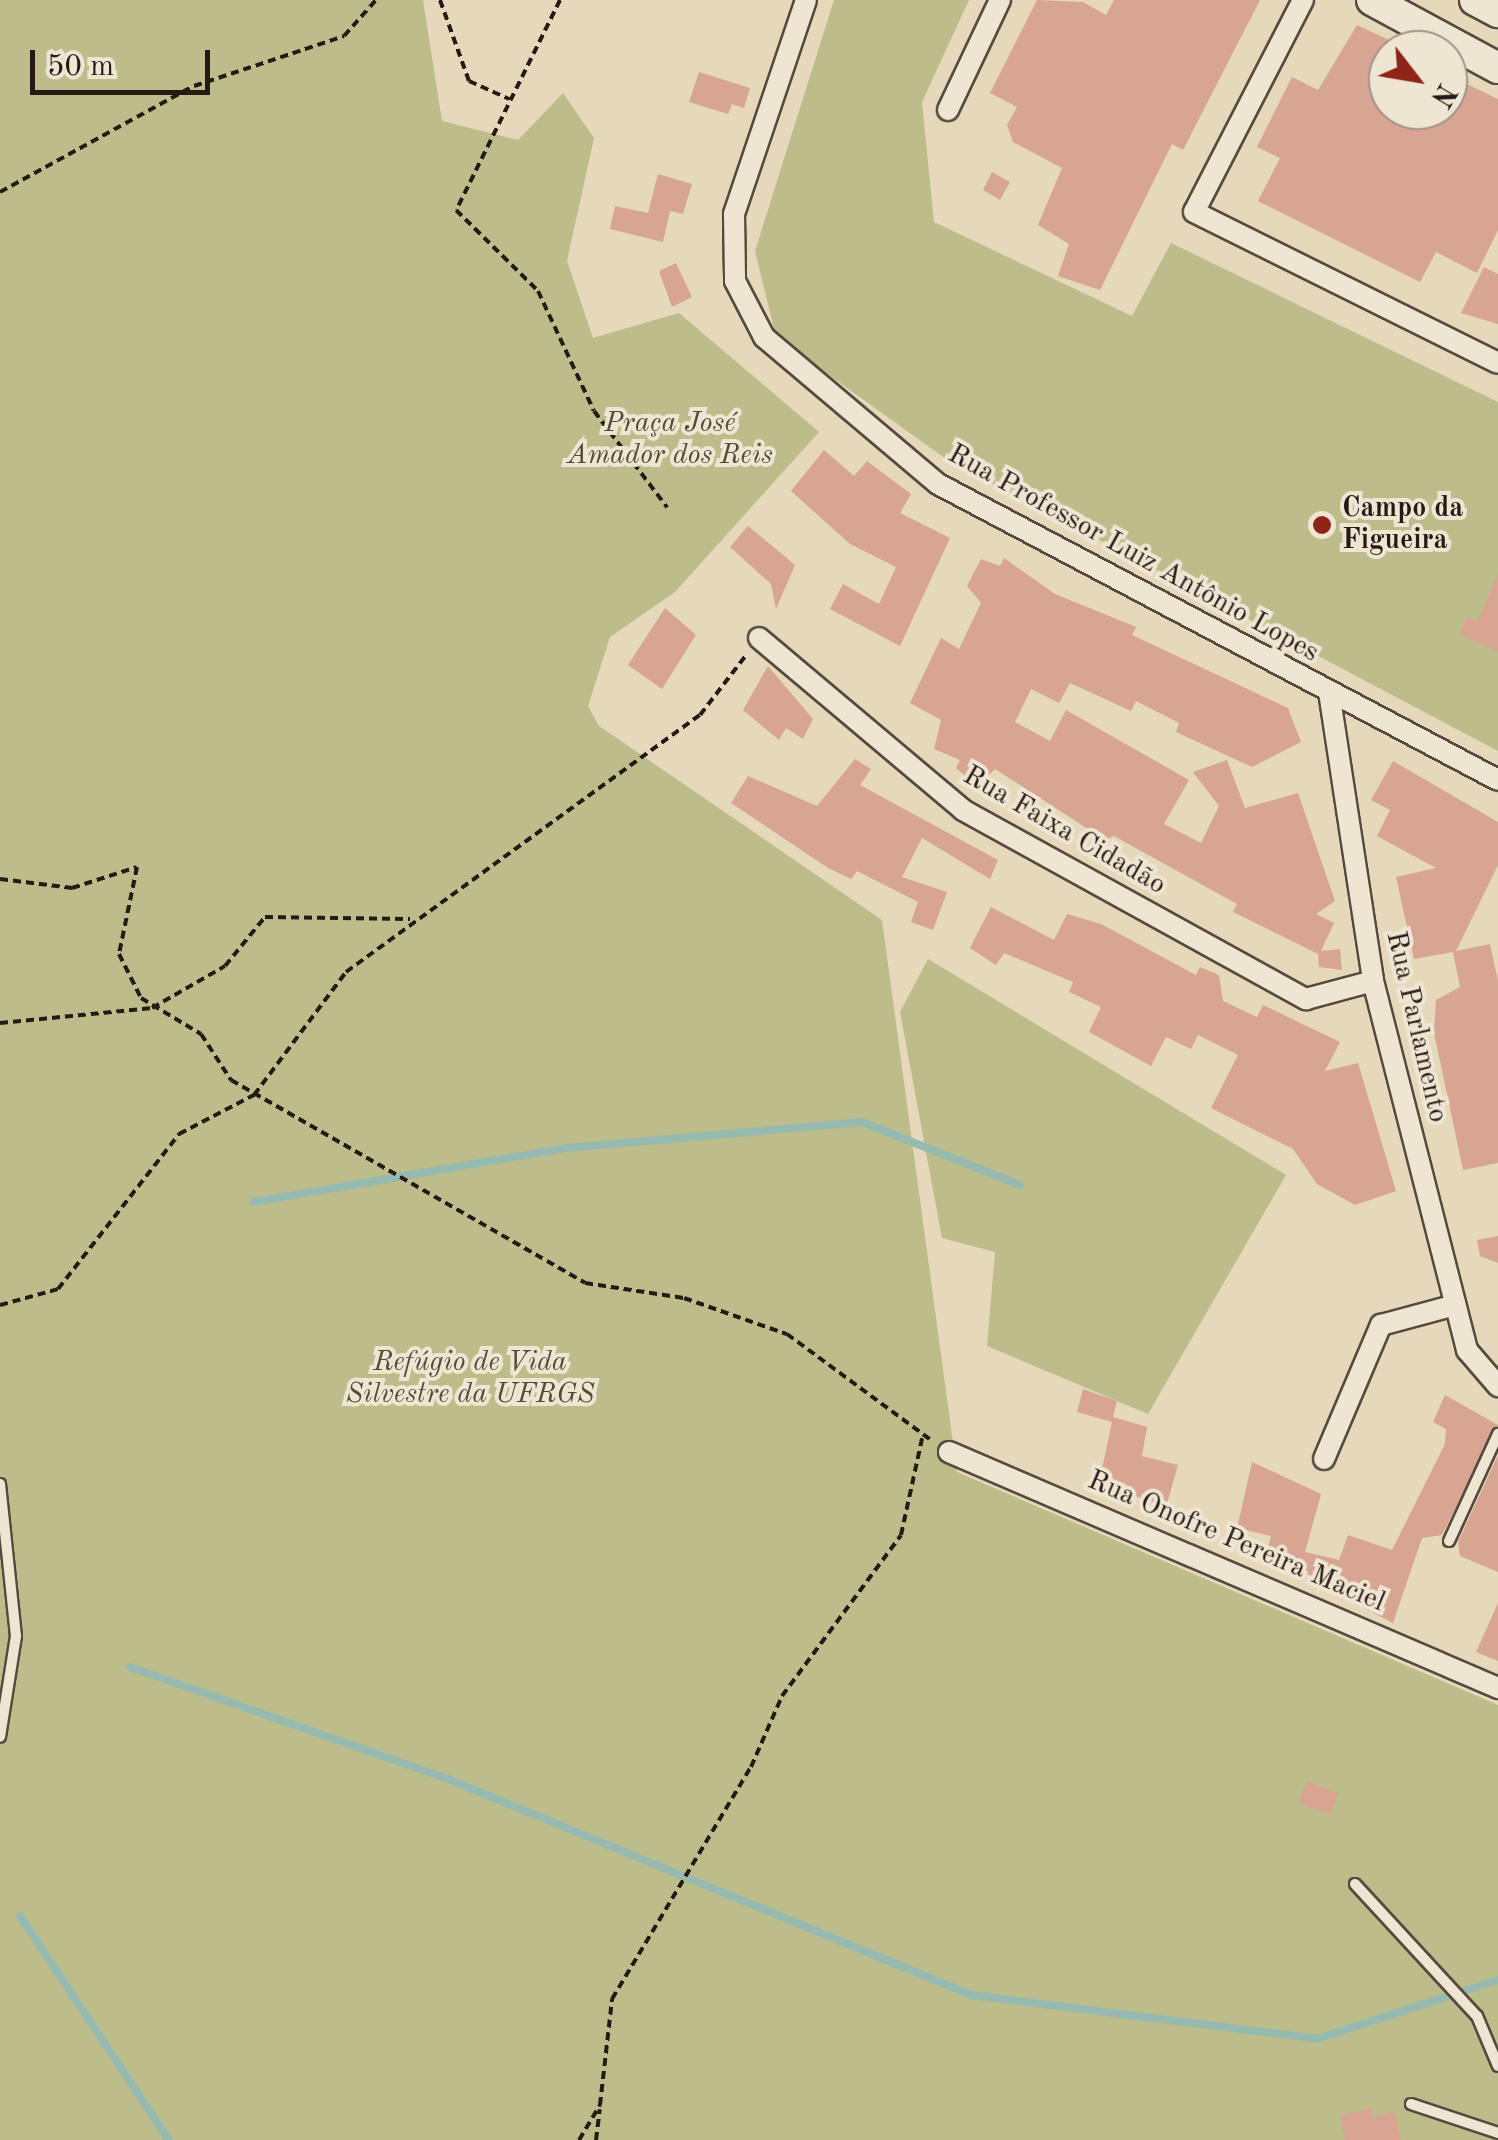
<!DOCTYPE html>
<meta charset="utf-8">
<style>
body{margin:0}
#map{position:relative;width:1498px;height:2140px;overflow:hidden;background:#e5d8bb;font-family:"Old Standard TT",serif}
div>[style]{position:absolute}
.green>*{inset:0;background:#bdbc8b}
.stream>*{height:8px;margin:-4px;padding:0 4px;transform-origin:4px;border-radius:4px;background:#96bab0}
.building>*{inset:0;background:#d7a591}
.path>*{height:4px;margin-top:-2px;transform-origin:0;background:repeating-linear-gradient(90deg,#271a15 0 8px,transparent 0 13px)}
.roads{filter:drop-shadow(2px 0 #564a3e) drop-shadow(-2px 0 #564a3e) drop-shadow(0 2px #564a3e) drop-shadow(0 -2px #564a3e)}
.lane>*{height:10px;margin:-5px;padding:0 5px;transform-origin:5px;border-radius:5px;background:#eee6d3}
.street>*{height:20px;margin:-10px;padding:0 10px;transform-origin:10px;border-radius:10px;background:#eee6d3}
.secondary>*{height:30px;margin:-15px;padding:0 15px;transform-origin:15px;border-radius:15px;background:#eee6d3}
.dots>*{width:28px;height:28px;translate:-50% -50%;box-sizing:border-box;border:5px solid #eee6d3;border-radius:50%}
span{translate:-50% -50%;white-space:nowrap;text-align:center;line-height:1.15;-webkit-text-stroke:8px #eee6d3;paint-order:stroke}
.park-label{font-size:28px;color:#544b38;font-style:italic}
.poi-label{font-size:28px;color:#271a15;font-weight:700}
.left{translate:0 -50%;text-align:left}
.street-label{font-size:28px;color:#271a15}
.north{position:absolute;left:1368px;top:30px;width:100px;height:100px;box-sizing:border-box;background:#eee6d3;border:2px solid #9e9487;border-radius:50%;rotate:121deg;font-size:28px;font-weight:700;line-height:40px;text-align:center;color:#271a15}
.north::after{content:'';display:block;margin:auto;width:35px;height:45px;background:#8f2418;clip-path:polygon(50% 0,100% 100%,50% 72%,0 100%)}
.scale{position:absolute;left:30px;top:50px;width:180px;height:45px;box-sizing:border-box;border:5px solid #271a15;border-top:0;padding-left:12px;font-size:30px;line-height:35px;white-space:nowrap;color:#271a15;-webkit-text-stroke:8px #eee6d3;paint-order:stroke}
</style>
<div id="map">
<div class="green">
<i style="clip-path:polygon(0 0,423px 0,442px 121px,518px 140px,563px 93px,594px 138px,567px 261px,593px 338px,679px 313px,819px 432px,675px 592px,610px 637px,588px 706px,599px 726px,882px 920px,957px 1472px,1498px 1705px,1498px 2140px,0 2140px)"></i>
<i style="clip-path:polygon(834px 0,969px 0,922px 102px,934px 222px,1132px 316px,1171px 243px,1498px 402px,1498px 751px,946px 459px,776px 337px,755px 251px)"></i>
<i style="clip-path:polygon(928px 959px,1286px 1175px,1148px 1414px,987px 1346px,995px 1252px,942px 1238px,900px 1012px)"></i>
</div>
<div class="stream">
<i style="left:253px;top:1202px;width:318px;rotate:-9.8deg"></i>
<i style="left:566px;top:1148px;width:297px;rotate:-5deg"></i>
<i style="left:862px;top:1122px;width:170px;rotate:21.7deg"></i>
<i style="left:130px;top:1667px;width:337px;rotate:19.4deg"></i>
<i style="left:448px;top:1779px;width:566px;rotate:22.44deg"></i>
<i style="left:971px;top:1995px;width:349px;rotate:7.2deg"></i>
<i style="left:1317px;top:2039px;width:190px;rotate:-18.1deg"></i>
<i style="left:20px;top:1916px;width:269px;rotate:56.4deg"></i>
</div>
<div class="building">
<i style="clip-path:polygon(1037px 0,1083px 2px,1106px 15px,1114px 0,1260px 0,1183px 150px,1172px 144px,1100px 290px,1058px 276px,1069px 244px,1038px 225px,1062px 168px,1013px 142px,1007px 125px,1017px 107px,990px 93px)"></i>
<i style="clip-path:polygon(1357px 25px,1410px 50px,1388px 50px,1388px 110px,1421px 126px,1428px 110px,1448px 110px,1448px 75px,1498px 99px,1498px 230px,1477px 273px,1436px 252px,1420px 282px,1258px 201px,1280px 158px,1257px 147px,1292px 77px,1318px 90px)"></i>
<i style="clip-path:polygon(699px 72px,750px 88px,744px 108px,732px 104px,728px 114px,689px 102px)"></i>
<i style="clip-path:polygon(992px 172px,1010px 182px,1000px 200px,983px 190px)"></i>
<i style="clip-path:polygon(658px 174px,692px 184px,683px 214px,670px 211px,663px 242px,610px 229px,615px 206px,648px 213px)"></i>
<i style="clip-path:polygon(676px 263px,692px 297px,672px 307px,659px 271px)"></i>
<i style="clip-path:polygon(1484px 267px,1498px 274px,1498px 324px,1461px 313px)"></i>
<i style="clip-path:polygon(824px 450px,854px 476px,867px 461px,911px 494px,900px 513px,950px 538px,900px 646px,830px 609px,843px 584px,879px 604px,896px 567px,850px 544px,791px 491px)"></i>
<i style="clip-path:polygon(748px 526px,795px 565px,776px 609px,771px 584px,730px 547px)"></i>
<i style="clip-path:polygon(1004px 558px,1055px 594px,1136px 627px,1132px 635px,1288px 708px,1301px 742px,1252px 767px,1176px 732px,1179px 723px,1136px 701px,1131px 711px,1070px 683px,1059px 703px,1031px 689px,1015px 722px,1050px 741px,1066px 710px,1189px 780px,1164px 824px,1201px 843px,1219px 806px,1193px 772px,1227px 760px,1245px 808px,1298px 793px,1335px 901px,1316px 914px,1334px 923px,1321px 951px,1340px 949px,1342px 970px,1319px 967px,1318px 954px,1233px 912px,1237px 904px,1114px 836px,1105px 840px,995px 769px,977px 786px,956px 768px,960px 760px,934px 749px,941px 720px,910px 703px,941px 638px,959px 649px,981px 603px,967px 586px,981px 559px,1000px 566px)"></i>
<i style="clip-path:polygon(1498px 574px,1498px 652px,1459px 634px,1467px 617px,1477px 622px)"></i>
<i style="clip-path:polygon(665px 608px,696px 635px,662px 689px,628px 665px)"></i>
<i style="clip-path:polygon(768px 666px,813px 719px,803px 739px,786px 728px,779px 740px,743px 710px)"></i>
<i style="clip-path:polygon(855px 759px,871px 769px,860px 785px,998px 860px,990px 879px,922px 838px,902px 877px,947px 892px,933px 930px,911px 922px,918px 902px,857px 871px,851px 879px,828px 868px,731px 803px,748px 776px,817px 806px)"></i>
<i style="clip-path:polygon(1393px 761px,1498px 822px,1498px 865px,1456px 951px,1490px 944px,1498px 981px,1498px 1163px,1463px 1170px,1434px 1033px,1436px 1000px,1460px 987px,1453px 952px,1414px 959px,1396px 877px,1436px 868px,1377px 836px,1390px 810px,1371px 800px)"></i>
<i style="clip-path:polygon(991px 907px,1054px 940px,1067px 914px,1101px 924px,1196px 975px,1200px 967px,1219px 975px,1223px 1001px,1257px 1017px,1263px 1005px,1340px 1042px,1325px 1071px,1358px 1063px,1396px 1191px,1355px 1205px,1317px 1184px,1293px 1149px,1211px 1108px,1238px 1055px,1198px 1035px,1191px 1049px,1166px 1037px,1151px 1066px,1089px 1032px,1101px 1007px,1069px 992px,1073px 982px,1004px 953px,996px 965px,970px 948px)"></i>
<i style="clip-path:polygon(1498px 1236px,1498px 1263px,1480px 1256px,1477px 1240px)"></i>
<i style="clip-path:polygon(1083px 1389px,1117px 1401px,1113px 1417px,1147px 1427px,1142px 1456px,1178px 1465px,1166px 1507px,1099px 1483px,1112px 1422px,1077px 1412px)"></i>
<i style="clip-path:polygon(1445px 1395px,1498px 1425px,1442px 1535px,1422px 1538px,1393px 1623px,1328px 1589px,1331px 1582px,1265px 1561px,1271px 1536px,1237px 1528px,1252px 1462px,1321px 1494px,1305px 1552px,1339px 1560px,1348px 1535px,1392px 1550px,1445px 1444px,1446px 1429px,1433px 1422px)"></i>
<i style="clip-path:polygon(1498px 1455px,1498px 1572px,1460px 1556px,1458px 1542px)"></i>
<i style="clip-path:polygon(1498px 1603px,1498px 1661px,1476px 1652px)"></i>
<i style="clip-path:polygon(1307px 1781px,1338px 1793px,1330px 1815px,1298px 1803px)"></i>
<i style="clip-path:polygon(1371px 2108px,1373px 2117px,1395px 2112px,1401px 2140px,1345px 2140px,1340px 2116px)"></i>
</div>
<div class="path">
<i style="left:440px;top:0;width:86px;rotate:70.3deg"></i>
<i style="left:469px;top:81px;width:44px;rotate:24.2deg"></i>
<i style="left:560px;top:0;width:234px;rotate:116.3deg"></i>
<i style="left:456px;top:210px;width:115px;rotate:44.6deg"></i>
<i style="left:538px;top:291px;width:132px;rotate:65deg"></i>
<i style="left:594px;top:411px;width:121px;rotate:52.8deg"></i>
<i style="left:0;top:192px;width:221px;rotate:-28.7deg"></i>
<i style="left:194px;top:86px;width:158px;rotate:-18.4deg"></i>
<i style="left:344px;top:36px;width:48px;rotate:-48.4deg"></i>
<i style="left:137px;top:867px;width:89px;rotate:101.7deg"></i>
<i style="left:119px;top:954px;width:49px;rotate:63.4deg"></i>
<i style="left:141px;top:998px;width:70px;rotate:31deg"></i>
<i style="left:201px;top:1034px;width:55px;rotate:56.9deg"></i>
<i style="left:231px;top:1080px;width:408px;rotate:29.8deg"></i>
<i style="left:585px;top:1283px;width:100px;rotate:8.6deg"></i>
<i style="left:684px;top:1298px;width:109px;rotate:19.3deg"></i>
<i style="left:787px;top:1334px;width:179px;rotate:36.4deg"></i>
<i style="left:0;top:879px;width:73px;rotate:7.1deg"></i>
<i style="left:72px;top:888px;width:68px;rotate:-17.9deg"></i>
<i style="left:0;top:1023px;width:153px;rotate:-5.6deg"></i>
<i style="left:152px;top:1008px;width:84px;rotate:-29.9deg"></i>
<i style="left:225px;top:966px;width:63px;rotate:-50.8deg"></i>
<i style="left:265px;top:917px;width:145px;rotate:0.8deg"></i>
<i style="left:0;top:1305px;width:60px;rotate:-15.4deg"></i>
<i style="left:58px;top:1289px;width:197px;rotate:-52deg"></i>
<i style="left:179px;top:1134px;width:85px;rotate:-27.5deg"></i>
<i style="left:254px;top:1095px;width:154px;rotate:-53.2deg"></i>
<i style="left:346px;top:972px;width:437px;rotate:-36deg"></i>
<i style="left:700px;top:715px;width:77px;rotate:-52.4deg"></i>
<i style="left:579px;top:2140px;width:41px;rotate:-59deg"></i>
<i style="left:600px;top:2105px;width:107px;rotate:-83.5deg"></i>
<i style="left:612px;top:1999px;width:270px;rotate:-59.1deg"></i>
<i style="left:751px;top:1767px;width:77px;rotate:-66.4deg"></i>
<i style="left:782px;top:1696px;width:200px;rotate:-53.5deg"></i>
<i style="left:901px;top:1535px;width:103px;rotate:-77.7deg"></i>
<i style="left:596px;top:2140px;width:31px;rotate:-83deg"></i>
</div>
<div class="roads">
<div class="lane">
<i style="left:0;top:1484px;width:153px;rotate:84deg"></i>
<i style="left:16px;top:1636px;width:102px;rotate:99deg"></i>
<i style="left:1449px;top:1541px;width:118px;rotate:-65.4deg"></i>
<i style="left:1355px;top:1884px;width:180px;rotate:47.3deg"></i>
<i style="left:1477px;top:2016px;width:54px;rotate:67.2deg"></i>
<i style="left:1411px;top:2104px;width:92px;rotate:18.4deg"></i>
</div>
<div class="street">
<i style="left:806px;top:0;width:226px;rotate:108.6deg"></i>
<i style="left:734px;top:214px;width:67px;rotate:89.1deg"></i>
<i style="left:735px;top:281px;width:63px;rotate:62.6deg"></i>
<i style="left:764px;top:337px;width:228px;rotate:40.2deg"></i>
<i style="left:938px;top:484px;width:633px;rotate:27.86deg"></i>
<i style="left:1303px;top:0;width:238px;rotate:117.2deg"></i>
<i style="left:1194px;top:212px;width:339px;rotate:26.4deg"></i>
<i style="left:948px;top:110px;width:122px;rotate:-64.7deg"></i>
<i style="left:759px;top:638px;width:267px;rotate:40.1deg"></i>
<i style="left:963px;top:810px;width:392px;rotate:28.9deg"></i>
<i style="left:1306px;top:999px;width:69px;rotate:-15deg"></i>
<i style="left:1329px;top:692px;width:292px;rotate:81.3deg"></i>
<i style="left:1373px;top:981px;width:381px;rotate:75.7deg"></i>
<i style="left:1467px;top:1350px;width:48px;rotate:49.3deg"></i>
<i style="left:949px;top:1452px;width:598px;rotate:23.26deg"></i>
<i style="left:1324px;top:1459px;width:146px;rotate:-67deg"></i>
<i style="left:1381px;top:1325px;width:77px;rotate:-15.1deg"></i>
</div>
<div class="secondary">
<i style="left:1372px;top:0;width:143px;rotate:28.4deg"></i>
<i style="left:1475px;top:0;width:26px;rotate:28deg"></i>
</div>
</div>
<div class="dots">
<i style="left:1322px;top:525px;background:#8f2418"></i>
</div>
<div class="park-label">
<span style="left:670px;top:440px">Praça José<br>Amador dos Reis</span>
<span style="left:470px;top:1379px">Refúgio de Vida<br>Silvestre da UFRGS</span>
</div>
<div class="poi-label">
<span class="left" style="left:1342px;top:525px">Campo da<br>Figueira</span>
</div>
<div class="street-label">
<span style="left:1133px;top:554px;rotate:29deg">Rua Professor Luiz Antônio Lopes</span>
<span style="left:1064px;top:831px;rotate:30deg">Rua Faixa Cidadão</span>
<span style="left:1416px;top:1027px;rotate:77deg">Rua Parlamento</span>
<span style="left:1236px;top:1542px;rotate:23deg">Rua Onofre Pereira Maciel</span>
</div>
<div class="north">N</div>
<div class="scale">50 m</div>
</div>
